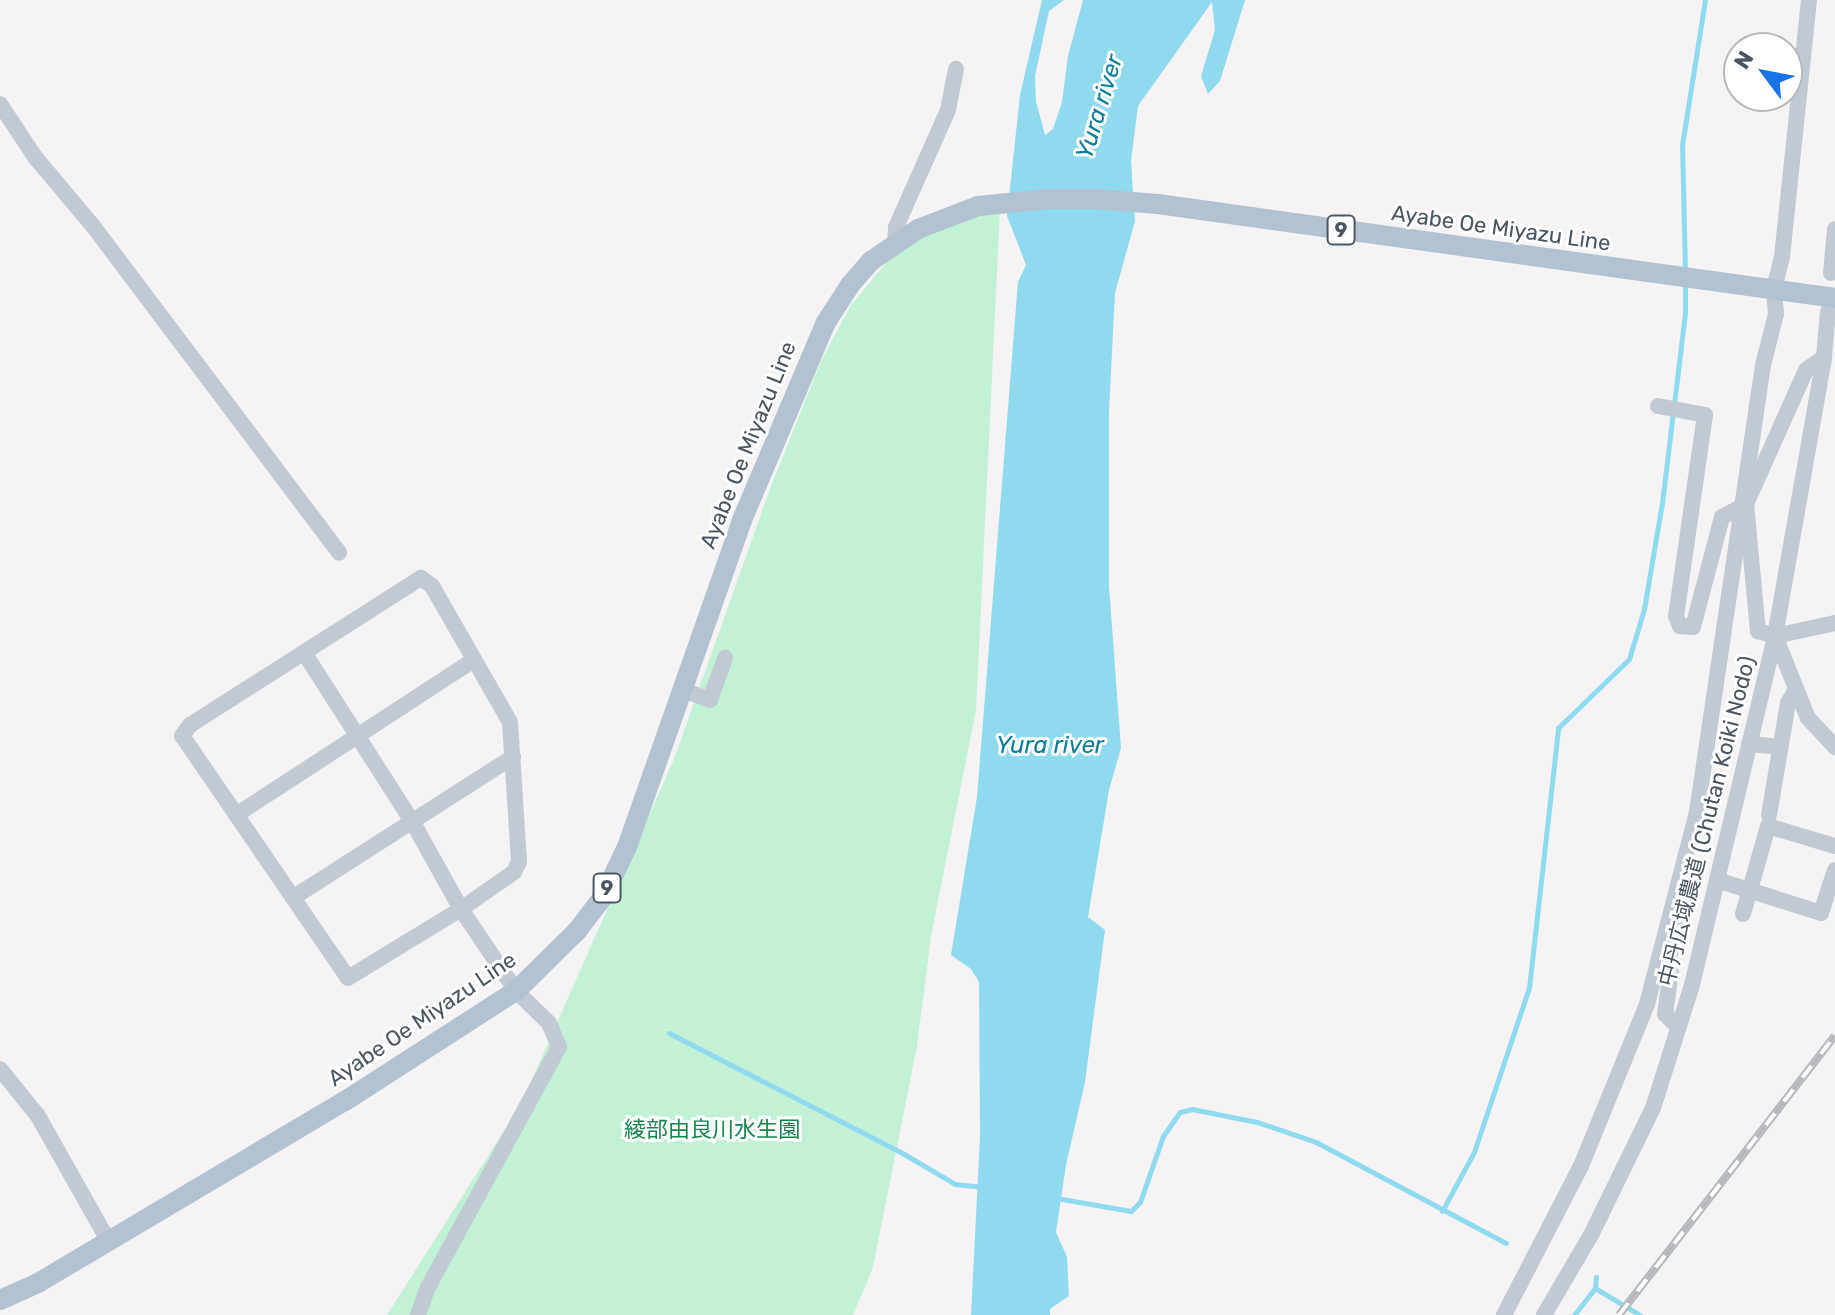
<!DOCTYPE html>
<meta charset="utf-8">
<style>
body{margin:0}
#map{position:relative;width:1835px;height:1315px;overflow:hidden;background:#f5f3f3;font-family:Rubik,"Noto Sans JP",sans-serif}
div>[style]{position:absolute}
.green>*{inset:0;background:#c3f1d5}
.water>*{inset:0;background:#90daee}
.stream>*{height:5px;margin:-2.5px;padding:0 2.5px;transform-origin:2.5px;border-radius:2.5px;background:#90daee}
.minor>*{height:16px;margin:-8px;padding:0 8px;transform-origin:8px;border-radius:8px;background:#c1cad2}
.major>*{height:20px;margin:-10px;padding:0 10px;transform-origin:10px;border-radius:10px;background:#b3c2d1}
.rail>*{height:8px;margin-top:-4px;transform-origin:0;background:repeating-linear-gradient(90deg,#fff 0 15px,#b5b8bd 0 30px);box-sizing:border-box;border-block:2px solid #b5b8bd}
span{translate:-50% -50%;white-space:nowrap;text-align:center;line-height:1.15;-webkit-text-stroke:6px #fff;paint-order:stroke}
.shield-label span{padding:2px 6px;background:#fff;border:2px solid;border-radius:6px;-webkit-text-stroke-width:0}
.shield-label{font-size:20px;color:#4a5661;font-weight:700}
.street-label{font-size:22px;color:#4a5661}
.park-label{font-size:22px;color:#17864f}
.water-label{font-size:24px;color:#0c7c9b;font-style:italic}
.north{position:absolute;left:1723px;top:32px;width:80px;height:80px;box-sizing:border-box;background:#fff;border:2px solid #b7bbc0;border-radius:50%;rotate:302deg;font-size:22px;font-weight:700;line-height:32px;text-align:center;color:#4a5661}
.north::after{content:'';display:block;margin:auto;width:28px;height:36px;background:#1a73e8;clip-path:polygon(50% 0,100% 100%,50% 72%,0 100%)}
</style>
<div id="map">
<div class="green">
<i style="clip-path:polygon(1000px 209px,976px 710px,931px 936px,917px 1046px,873px 1267px,853px 1315px,387px 1315px,521px 1104px,674px 759px,770px 489px,821px 361px,851px 305px,891px 257px,944px 223px)"></i>
</div>
<div class="water">
<i style="clip-path:polygon(1042px 0,1064px 0,1049px 11px,1035px 76px,1036px 101px,1045px 135px,1053px 129px,1062px 102px,1068px 56px,1083px 0,1245px 0,1220px 81px,1208px 94px,1201px 76px,1215px 30px,1212px 2px,1138px 106px,1131px 161px,1135px 221px,1115px 293px,1109px 411px,1109px 586px,1121px 748px,1109px 790px,1088px 917px,1105px 930px,1085px 1082px,1066px 1165px,1056px 1232px,1067px 1257px,1069px 1296px,1050px 1309px,1050px 1315px,971px 1315px,980px 1137px,979px 982px,971px 969px,951px 955px,977px 797px,1018px 282px,1026px 265px,1007px 216px,1020px 95px)"></i>
</div>
<div class="stream">
<i style="left:1685px;top:273px;width:128px;rotate:-91.3deg"></i>
<i style="left:1682px;top:145px;width:147px;rotate:-81deg"></i>
<i style="left:669px;top:1033px;width:264px;rotate:27.2deg"></i>
<i style="left:904px;top:1154px;width:59px;rotate:30.5deg"></i>
<i style="left:955px;top:1184px;width:28px;rotate:6deg"></i>
<i style="left:1056px;top:1198px;width:76px;rotate:9.8deg"></i>
<i style="left:1131px;top:1211px;width:13px;rotate:-45deg"></i>
<i style="left:1140px;top:1202px;width:70px;rotate:-70.8deg"></i>
<i style="left:1163px;top:1136px;width:29px;rotate:-55deg"></i>
<i style="left:1180px;top:1112px;width:12px;rotate:-14deg"></i>
<i style="left:1192px;top:1109px;width:66px;rotate:11.3deg"></i>
<i style="left:1257px;top:1122px;width:62px;rotate:18.7deg"></i>
<i style="left:1316px;top:1142px;width:215px;rotate:28deg"></i>
<i style="left:1442px;top:1211px;width:67px;rotate:-61.5deg"></i>
<i style="left:1474px;top:1152px;width:173px;rotate:-71.5deg"></i>
<i style="left:1529px;top:988px;width:262px;rotate:-83.6deg"></i>
<i style="left:1558px;top:728px;width:99px;rotate:-44.2deg"></i>
<i style="left:1629px;top:659px;width:52px;rotate:-73.3deg"></i>
<i style="left:1644px;top:609px;width:108px;rotate:-80.4deg"></i>
<i style="left:1662px;top:503px;width:190px;rotate:-83.1deg"></i>
<i style="left:1685px;top:314px;width:31px;rotate:-90deg"></i>
<i style="left:1595px;top:1288px;width:52px;rotate:31deg"></i>
<i style="left:1574px;top:1315px;width:34px;rotate:-52deg"></i>
<i style="left:1595px;top:1288px;width:11px;rotate:-85deg"></i>
</div>
<div class="minor">
<i style="left:0;top:104px;width:64px;rotate:56.6deg"></i>
<i style="left:35px;top:157px;width:90px;rotate:50deg"></i>
<i style="left:93px;top:226px;width:409px;rotate:53deg"></i>
<i style="left:895px;top:243px;width:16px;rotate:-86deg"></i>
<i style="left:896px;top:227px;width:128px;rotate:-66deg"></i>
<i style="left:948px;top:110px;width:42px;rotate:-79deg"></i>
<i style="left:1831px;top:273px;width:44px;rotate:-84.8deg"></i>
<i style="left:1824px;top:357px;width:22px;rotate:144deg"></i>
<i style="left:1806px;top:370px;width:147px;rotate:114.1deg"></i>
<i style="left:1746px;top:504px;width:128px;rotate:84.6deg"></i>
<i style="left:1758px;top:631px;width:18px;rotate:16deg"></i>
<i style="left:1775px;top:636px;width:61px;rotate:-12.2deg"></i>
<i style="left:1658px;top:406px;width:48px;rotate:10.8deg"></i>
<i style="left:1705px;top:415px;width:203px;rotate:98.2deg"></i>
<i style="left:1676px;top:616px;width:11px;rotate:68deg"></i>
<i style="left:1680px;top:626px;width:13px;rotate:4deg"></i>
<i style="left:1693px;top:627px;width:114px;rotate:-75.2deg"></i>
<i style="left:1722px;top:517px;width:27px;rotate:-28deg"></i>
<i style="left:421px;top:578px;width:14px;rotate:36deg"></i>
<i style="left:432px;top:586px;width:157px;rotate:60.2deg"></i>
<i style="left:510px;top:722px;width:140px;rotate:86.3deg"></i>
<i style="left:519px;top:862px;width:11px;rotate:117deg"></i>
<i style="left:514px;top:872px;width:65px;rotate:145.1deg"></i>
<i style="left:461px;top:909px;width:132px;rotate:148.6deg"></i>
<i style="left:348px;top:978px;width:293px;rotate:-124.4deg"></i>
<i style="left:182px;top:736px;width:14px;rotate:-54deg"></i>
<i style="left:190px;top:725px;width:274px;rotate:-32.5deg"></i>
<i style="left:1775px;top:636px;width:88px;rotate:68.1deg"></i>
<i style="left:1808px;top:718px;width:40px;rotate:47deg"></i>
<i style="left:305px;top:654px;width:198px;rotate:57.4deg"></i>
<i style="left:412px;top:821px;width:101px;rotate:60.9deg"></i>
<i style="left:461px;top:909px;width:99px;rotate:56.1deg"></i>
<i style="left:516px;top:991px;width:46px;rotate:44.1deg"></i>
<i style="left:549px;top:1023px;width:26px;rotate:67deg"></i>
<i style="left:559px;top:1047px;width:273px;rotate:118.6deg"></i>
<i style="left:428px;top:1287px;width:30px;rotate:110deg"></i>
<i style="left:681px;top:689px;width:31px;rotate:21deg"></i>
<i style="left:710px;top:700px;width:45px;rotate:-70.3deg"></i>
<i style="left:1749px;top:744px;width:32px;rotate:5deg"></i>
<i style="left:236px;top:815px;width:284px;rotate:-33.1deg"></i>
<i style="left:1769px;top:815px;width:114px;rotate:-80.4deg"></i>
<i style="left:1788px;top:703px;width:16px;rotate:-60deg"></i>
<i style="left:1717px;top:880px;width:109px;rotate:17.6deg"></i>
<i style="left:1821px;top:913px;width:45px;rotate:-72deg"></i>
<i style="left:294px;top:897px;width:260px;rotate:-32.6deg"></i>
<i style="left:1743px;top:914px;width:91px;rotate:-74.1deg"></i>
<i style="left:1768px;top:826px;width:70px;rotate:16.6deg"></i>
<i style="left:1677px;top:928px;width:87px;rotate:97.9deg"></i>
<i style="left:1665px;top:1014px;width:18px;rotate:45deg"></i>
<i style="left:0;top:1069px;width:60px;rotate:51deg"></i>
<i style="left:38px;top:1116px;width:145px;rotate:60.6deg"></i>
<i style="left:1504px;top:1315px;width:168px;rotate:-62.7deg"></i>
<i style="left:1581px;top:1166px;width:175px;rotate:-67.8deg"></i>
<i style="left:1647px;top:1004px;width:198px;rotate:-75.4deg"></i>
<i style="left:1697px;top:812px;width:452px;rotate:-81.6deg"></i>
<i style="left:1763px;top:365px;width:53px;rotate:-75.7deg"></i>
<i style="left:1776px;top:314px;width:25px;rotate:-95deg"></i>
<i style="left:1774px;top:289px;width:33px;rotate:-76deg"></i>
<i style="left:1782px;top:257px;width:258px;rotate:-84deg"></i>
<i style="left:1544px;top:1315px;width:93px;rotate:-59.6deg"></i>
<i style="left:1591px;top:1235px;width:141px;rotate:-64deg"></i>
<i style="left:1653px;top:1108px;width:129px;rotate:-72.4deg"></i>
<i style="left:1692px;top:985px;width:359px;rotate:-76.6deg"></i>
<i style="left:1775px;top:636px;width:283px;rotate:-80deg"></i>
<i style="left:1824px;top:357px;width:46px;rotate:-85deg"></i>
</div>
<div class="major">
<i style="left:0;top:1300px;width:42px;rotate:-24.1deg"></i>
<i style="left:38px;top:1283px;width:357px;rotate:-30.7deg"></i>
<i style="left:345px;top:1101px;width:203px;rotate:-32.8deg"></i>
<i style="left:516px;top:991px;width:86px;rotate:-44.5deg"></i>
<i style="left:577px;top:931px;width:43px;rotate:-52.6deg"></i>
<i style="left:603px;top:897px;width:55px;rotate:-64.4deg"></i>
<i style="left:627px;top:847px;width:347px;rotate:-70.6deg"></i>
<i style="left:742px;top:520px;width:213px;rotate:-67deg"></i>
<i style="left:825px;top:324px;width:46px;rotate:-57.3deg"></i>
<i style="left:850px;top:285px;width:32px;rotate:-49deg"></i>
<i style="left:871px;top:261px;width:57px;rotate:-34.2deg"></i>
<i style="left:918px;top:229px;width:64px;rotate:-21deg"></i>
<i style="left:978px;top:206px;width:71px;rotate:-5.6deg"></i>
<i style="left:1049px;top:199px;width:45px"></i>
<i style="left:1094px;top:199px;width:64px;rotate:4.5deg"></i>
<i style="left:1158px;top:204px;width:683px;rotate:7.9deg"></i>
</div>
<div class="rail">
<i style="left:1619px;top:1315px;width:353px;rotate:-52.3deg"></i>
</div>
<div class="shield-label">
<span style="left:1341px;top:230px">9</span>
<span style="left:607px;top:888px">9</span>
</div>
<div class="street-label">
<span style="left:1501px;top:228px;rotate:8deg">Ayabe Oe Miyazu Line</span>
<span style="left:748px;top:445px;rotate:-68deg">Ayabe Oe Miyazu Line</span>
<span style="left:1707px;top:821px;rotate:-76deg">中丹広域農道 (Chutan Koiki Nodo)</span>
<span style="left:422px;top:1019px;rotate:-34deg">Ayabe Oe Miyazu Line</span>
</div>
<div class="park-label">
<span style="left:712px;top:1130px">綾部由良川水生園</span>
</div>
<div class="water-label">
<span style="left:1100px;top:107px;rotate:-73deg">Yura river</span>
<span style="left:1050px;top:746px">Yura river</span>
</div>
<div class="north">N</div>
</div>
